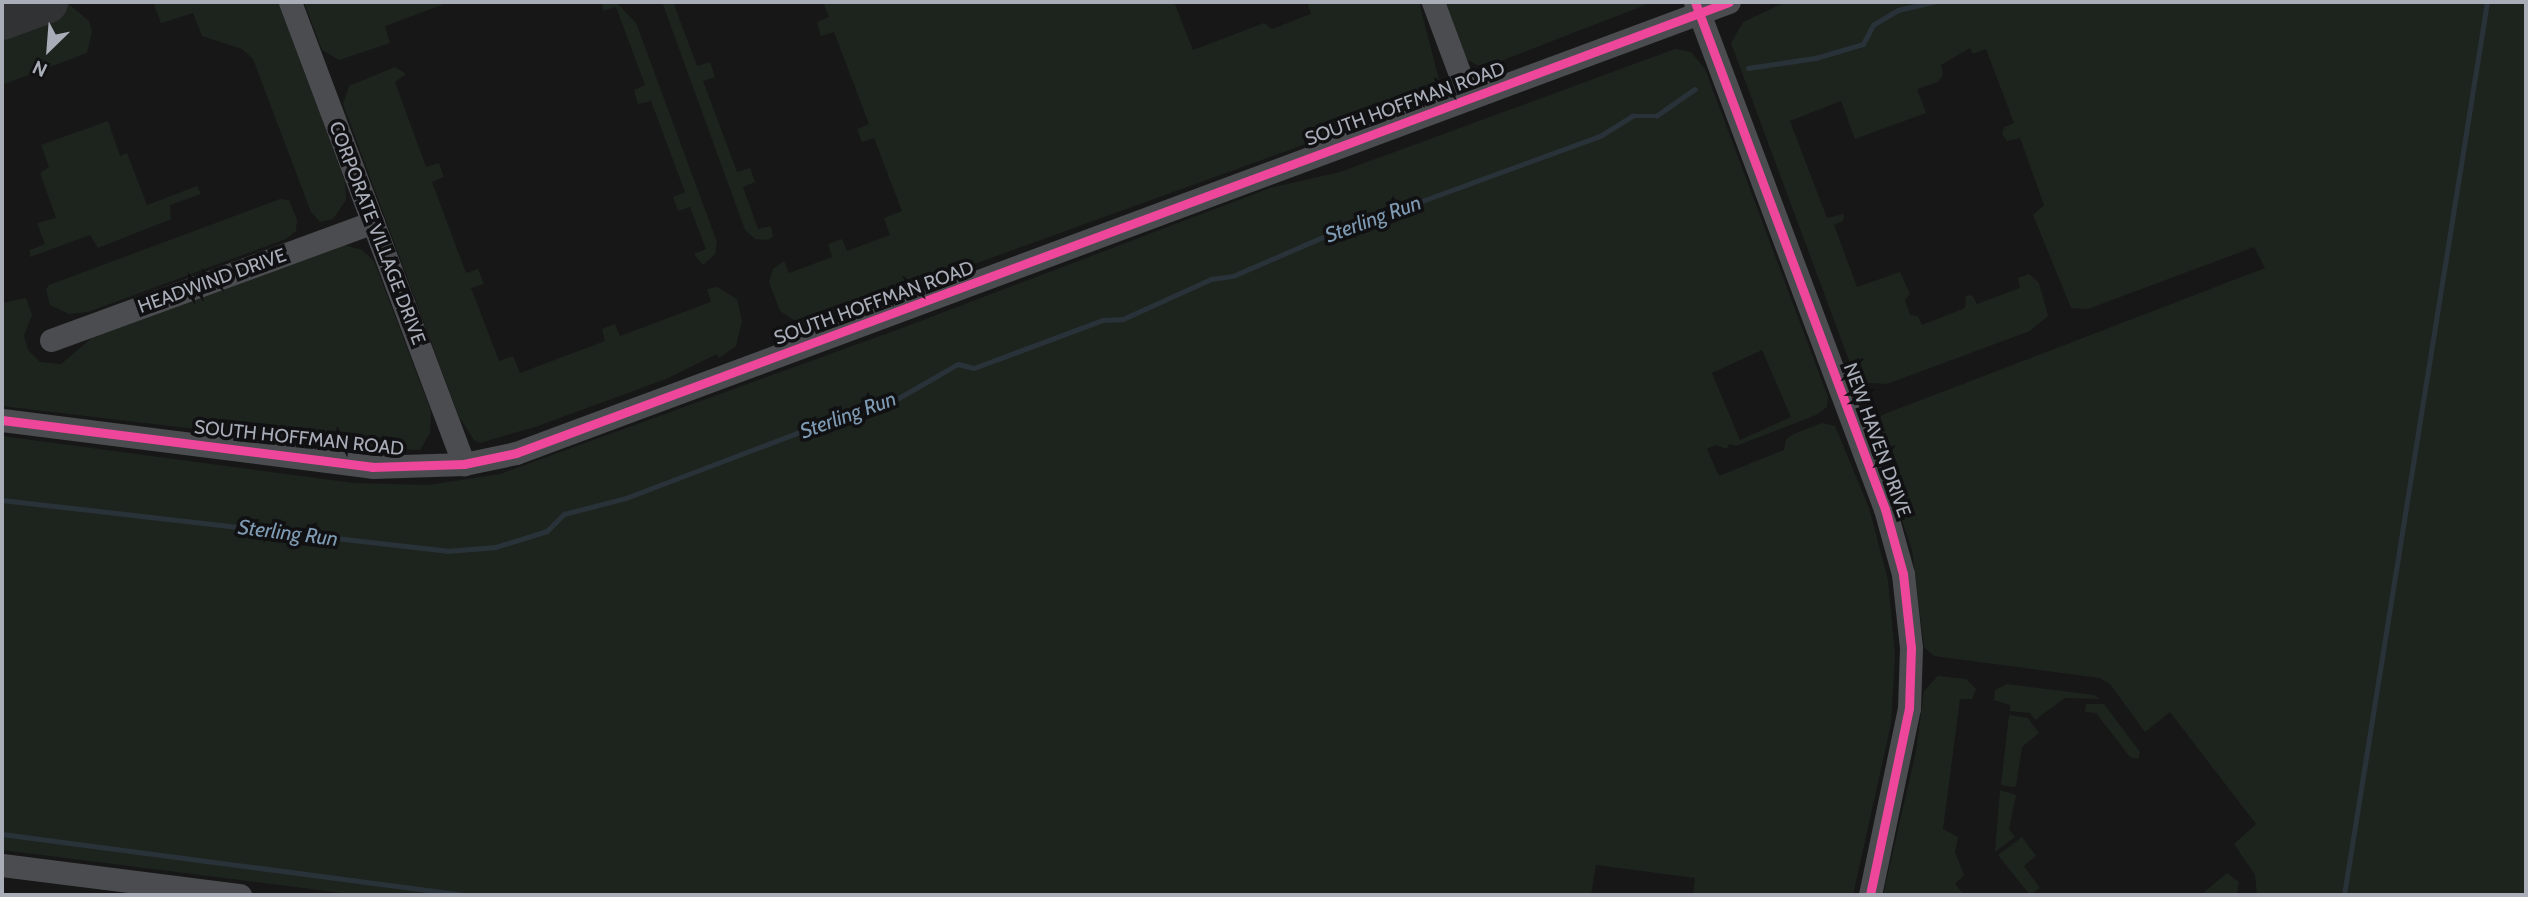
<!DOCTYPE html>
<style>
body{margin:0}
#map{position:relative;width:2528px;height:897px;overflow:hidden;background:#171717;font-family:Cabin,sans-serif}
div>[style]{position:absolute}
.green>*{inset:0;background:#1d241e}
.stream>*{height:4.5px;margin:-2.25px;padding:0 2.25px;transform-origin:2.25px;border-radius:2.25px;background:#2a3239}
.taxiway>*{height:44px;margin:-22px;padding:0 22px;transform-origin:22px;border-radius:22px;background:#313233}
.minor>*{height:23px;margin:-11.5px;padding:0 11.5px;transform-origin:11.5px;border-radius:11.5px;background:#4b4c50}
.cycleway>*{height:9px;margin:-4.5px;padding:0 4.5px;transform-origin:4.5px;border-radius:4.5px;background:#ed469a}
span{translate:-50% -50%;white-space:nowrap;text-align:center;line-height:1.15;-webkit-text-stroke:7px #111113;paint-order:stroke}
.street-label{font-size:19px;color:#a8adb8}
.water-label{font-size:21px;color:#7f9bb3;font-style:italic}
.frame{position:absolute;inset:0;border:4px solid #a8adb8;pointer-events:none}
.north{position:absolute;left:14px;top:14px;width:70px;height:70px;-webkit-text-stroke:5px #111113;paint-order:stroke;rotate:205deg;font-size:19px;font-weight:700;line-height:28px;text-align:center;color:#a8adb8}
.north::after{content:'';display:block;margin:auto;width:24px;height:32px;background:#a8adb8;clip-path:polygon(50% 0,100% 100%,50% 72%,0 100%)}
</style>
<div id="map">
<div class="green">
<i style="clip-path:polygon(153px 2px,278px 2px,345px 181px,346px 200px,333px 219px,320px 222px,311px 212px,253px 59px,242px 49px,202px 36px,193px 13px,161px 23px)"></i>
<i style="clip-path:polygon(304px 2px,450px 2px,385px 26px,390px 43px,339px 60px,322px 50px)"></i>
<i style="clip-path:polygon(662px 2px,673px 2px,697px 66px,710px 62px,715px 77px,703px 81px,737px 172px,750px 168px,755px 182px,743px 187px,758px 229px,771px 226px,773px 236px,768px 240px,755px 239px,745px 230px)"></i>
<i style="clip-path:polygon(823px 2px,1174px 2px,1193px 50px,1264px 23px,1272px 29px,1311px 14px,1307px 2px,1419px 2px,1439px 80px,1435px 92px,1422px 102px,803px 326px,780px 311px,769px 282px,773px 269px,784px 261px,789px 273px,832px 257px,828px 244px,842px 239px,847px 251px,890px 235px,884px 218px,902px 211px,874px 138px,862px 142px,857px 129px,869px 124px,834px 32px,821px 36px,817px 22px,829px 17px)"></i>
<i style="clip-path:polygon(1440px 2px,1653px 2px,1483px 68px,1466px 59px)"></i>
<i style="clip-path:polygon(1786px 2px,2526px 2px,2526px 895px,2257px 895px,2255px 875px,2234px 844px,2256px 824px,2170px 712px,2145px 732px,2110px 684px,2100px 678px,1934px 656px,1924px 647px,1912px 550px,1872px 432px,1882px 415px,2265px 268px,2254px 247px,2088px 309px,2071px 308px,2033px 215px,2044px 205px,2020px 138px,2007px 141px,2002px 134px,2004px 127px,2014px 123px,1986px 49px,1973px 54px,1970px 48px,1941px 65px,1943px 75px,1938px 82px,1917px 89px,1926px 113px,1855px 139px,1841px 101px,1790px 121px,1827px 218px,1844px 214px,1843px 221px,1834px 225px,1857px 287px,1900px 272px,1910px 294px,1905px 300px,1910px 315px,1918px 316px,1922px 325px,1965px 308px,1966px 296px,1972px 295px,1977px 304px,2020px 288px,2018px 278px,2029px 274px,2039px 283px,2048px 316px,2030px 331px,1887px 384px,1857px 382px,1731px 43px,1743px 22px)"></i>
<i style="clip-path:polygon(602px 3px,617px 3px,636px 23px,717px 242px,715px 254px,703px 265px,694px 254px,706px 249px,690px 207px,678px 211px,673px 197px,685px 192px,651px 101px,638px 104px,634px 90px,645px 85px,616px 7px,603px 11px)"></i>
<i style="clip-path:polygon(69px 4px,89px 21px,92px 32px,87px 53px,2px 85px,2px 29px)"></i>
<i style="clip-path:polygon(evenodd,1675px 49px,1691px 52px,1705px 69px,1828px 397px,1827px 407px,1816px 415px,1736px 446px,1729px 444px,1727px 449px,1716px 445px,1707px 449px,1719px 476px,1784px 450px,1786px 439px,1794px 434px,1822px 423px,1835px 426px,1869px 508px,1888px 580px,1895px 655px,1891px 724px,1853px 895px,1693px 895px,1695px 878px,1596px 865px,1591px 895px,358px 895px,2px 850px,2px 436px,354px 483px,428px 485px,500px 474px,902px 328px,1270px 188px,1340px 172px,1675px 49px,1762px 350px,1791px 417px,1740px 440px,1712px 373px,1762px 350px)"></i>
<i style="clip-path:polygon(395px 67px,406px 74px,395px 82px,426px 167px,439px 163px,444px 177px,432px 182px,466px 273px,478px 269px,484px 284px,471px 288px,499px 361px,513px 356px,520px 373px,605px 341px,602px 329px,615px 324px,620px 336px,711px 302px,707px 289px,717px 287px,737px 299px,742px 321px,736px 346px,719px 358px,717px 354px,666px 379px,538px 426px,480px 443px,474px 440px,459px 417px,343px 104px,349px 86px)"></i>
<i style="clip-path:polygon(108px 121px,120px 156px,127px 153px,147px 205px,197px 186px,201px 194px,170px 205px,171px 219px,98px 248px,90px 235px,30px 257px,30px 250px,45px 244px,37px 223px,56px 218px,40px 173px,49px 167px,41px 145px)"></i>
<i style="clip-path:polygon(280px 199px,289px 200px,297px 220px,296px 231px,286px 239px,88px 312px,69px 314px,50px 305px,46px 289px,49px 285px)"></i>
<i style="clip-path:polygon(344px 245px,362px 250px,374px 261px,431px 411px,430px 433px,420px 450px,329px 445px,2px 406px,2px 303px,26px 298px,32px 315px,24px 336px,28px 350px,40px 362px,61px 364px,93px 337px)"></i>
<i style="clip-path:polygon(1938px 676px,1966px 679px,1976px 689px,1972px 699px,1960px 699px,1943px 829px,1958px 837px,1955px 852px,1964px 875px,1955px 884px,1964px 895px,1883px 895px,1916px 751px,1924px 691px)"></i>
<i style="clip-path:polygon(2007px 684px,2094px 695px,2100px 699px,2065px 698px,2035px 720px,2030px 713px,2010px 711px,2010px 705px,1994px 700px,1995px 690px)"></i>
<i style="clip-path:polygon(2086px 704px,2104px 704px,2140px 752px,2138px 759px,2130px 757px,2096px 713px,2085px 712px)"></i>
<i style="clip-path:polygon(2009px 715px,2028px 718px,2039px 733px,2022px 747px,2016px 786px,2012px 787px,2001px 785px)"></i>
<i style="clip-path:polygon(2000px 790px,2016px 795px,2009px 829px,2015px 837px,1995px 852px)"></i>
<i style="clip-path:polygon(2022px 837px,2036px 856px,2024px 866px,2040px 888px,2030px 895px,1998px 855px)"></i>
<i style="clip-path:polygon(2227px 873px,2239px 882px,2237px 895px,2201px 895px)"></i>
</div>
<div class="stream">
<i style="left:1748px;top:68px;width:69px;rotate:-8.4deg"></i>
<i style="left:1816px;top:58px;width:49px;rotate:-16.6deg"></i>
<i style="left:1863px;top:44px;width:21px;rotate:-62deg"></i>
<i style="left:1873px;top:25px;width:29px;rotate:-31deg"></i>
<i style="left:1898px;top:10px;width:36px;rotate:-13deg"></i>
<i style="left:2px;top:500px;width:448px;rotate:6.5deg"></i>
<i style="left:447px;top:551px;width:49px;rotate:-4.7deg"></i>
<i style="left:496px;top:547px;width:53px;rotate:-17.4deg"></i>
<i style="left:547px;top:531px;width:24px;rotate:-45deg"></i>
<i style="left:564px;top:514px;width:64px;rotate:-14.5deg"></i>
<i style="left:626px;top:498px;width:257px;rotate:-20.8deg"></i>
<i style="left:866px;top:407px;width:24px;rotate:-9deg"></i>
<i style="left:890px;top:403px;width:78px;rotate:-29.8deg"></i>
<i style="left:958px;top:364px;width:16px;rotate:14deg"></i>
<i style="left:974px;top:368px;width:138px;rotate:-20.4deg"></i>
<i style="left:1103px;top:320px;width:20px;rotate:-3deg"></i>
<i style="left:1123px;top:319px;width:97px;rotate:-24.4deg"></i>
<i style="left:1211px;top:279px;width:22px;rotate:-8deg"></i>
<i style="left:1233px;top:276px;width:96px;rotate:-23.4deg"></i>
<i style="left:1321px;top:238px;width:299px;rotate:-20.1deg"></i>
<i style="left:1602px;top:135px;width:36px;rotate:-32deg"></i>
<i style="left:1632px;top:116px;width:24px"></i>
<i style="left:1656px;top:116px;width:47px;rotate:-34.7deg"></i>
<i style="left:2px;top:834px;width:466px;rotate:7.5deg"></i>
<i style="left:2344px;top:895px;width:904px;rotate:-80.9deg"></i>
</div>
<div class="taxiway">
<i style="left:2px;top:18px;width:47px;rotate:-20deg"></i>
</div>
<div class="minor">
<i style="left:290px;top:2px;width:494px;rotate:69.4deg"></i>
<i style="left:1433px;top:2px;width:103px;rotate:69.6deg"></i>
<i style="left:1695px;top:2px;width:541px;rotate:69.46deg"></i>
<i style="left:1885px;top:509px;width:67px;rotate:74.5deg"></i>
<i style="left:1903px;top:574px;width:74px;rotate:83.8deg"></i>
<i style="left:1911px;top:648px;width:60px;rotate:91.9deg"></i>
<i style="left:1909px;top:708px;width:191px;rotate:101.8deg"></i>
<i style="left:51px;top:340px;width:343px;rotate:-20.1deg"></i>
<i style="left:2px;top:420px;width:373px;rotate:7.2deg"></i>
<i style="left:372px;top:467px;width:92px;rotate:-1.9deg"></i>
<i style="left:464px;top:464px;width:53px;rotate:-11.9deg"></i>
<i style="left:516px;top:453px;width:1294px;rotate:-20.4deg"></i>
<i style="left:2px;top:865px;width:240px;rotate:7.2deg"></i>
</div>
<div class="cycleway">
<i style="left:1695px;top:2px;width:541px;rotate:69.46deg"></i>
<i style="left:1885px;top:509px;width:67px;rotate:74.5deg"></i>
<i style="left:1903px;top:574px;width:74px;rotate:83.8deg"></i>
<i style="left:1911px;top:648px;width:60px;rotate:91.9deg"></i>
<i style="left:1909px;top:708px;width:191px;rotate:101.8deg"></i>
<i style="left:2px;top:420px;width:373px;rotate:7.2deg"></i>
<i style="left:372px;top:467px;width:92px;rotate:-1.9deg"></i>
<i style="left:464px;top:464px;width:53px;rotate:-11.9deg"></i>
<i style="left:516px;top:453px;width:1294px;rotate:-20.4deg"></i>
</div>
<div class="street-label">
<span style="left:1405px;top:104px;rotate:-20deg">SOUTH HOFFMAN ROAD</span>
<span style="left:377px;top:233px;rotate:69deg">CORPORATE VILLAGE DRIVE</span>
<span style="left:212px;top:281px;rotate:-20deg">HEADWIND DRIVE</span>
<span style="left:874px;top:303px;rotate:-20deg">SOUTH HOFFMAN ROAD</span>
<span style="left:299px;top:438px;rotate:6deg">SOUTH HOFFMAN ROAD</span>
<span style="left:1877px;top:440px;rotate:70deg">NEW HAVEN DRIVE</span>
</div>
<div class="water-label">
<span style="left:1373px;top:219px;rotate:-20deg">Sterling Run</span>
<span style="left:848px;top:415px;rotate:-20deg">Sterling Run</span>
<span style="left:288px;top:533px;rotate:7deg">Sterling Run</span>
</div>
<div class="frame"></div>
<div class="north">N</div>
</div>
